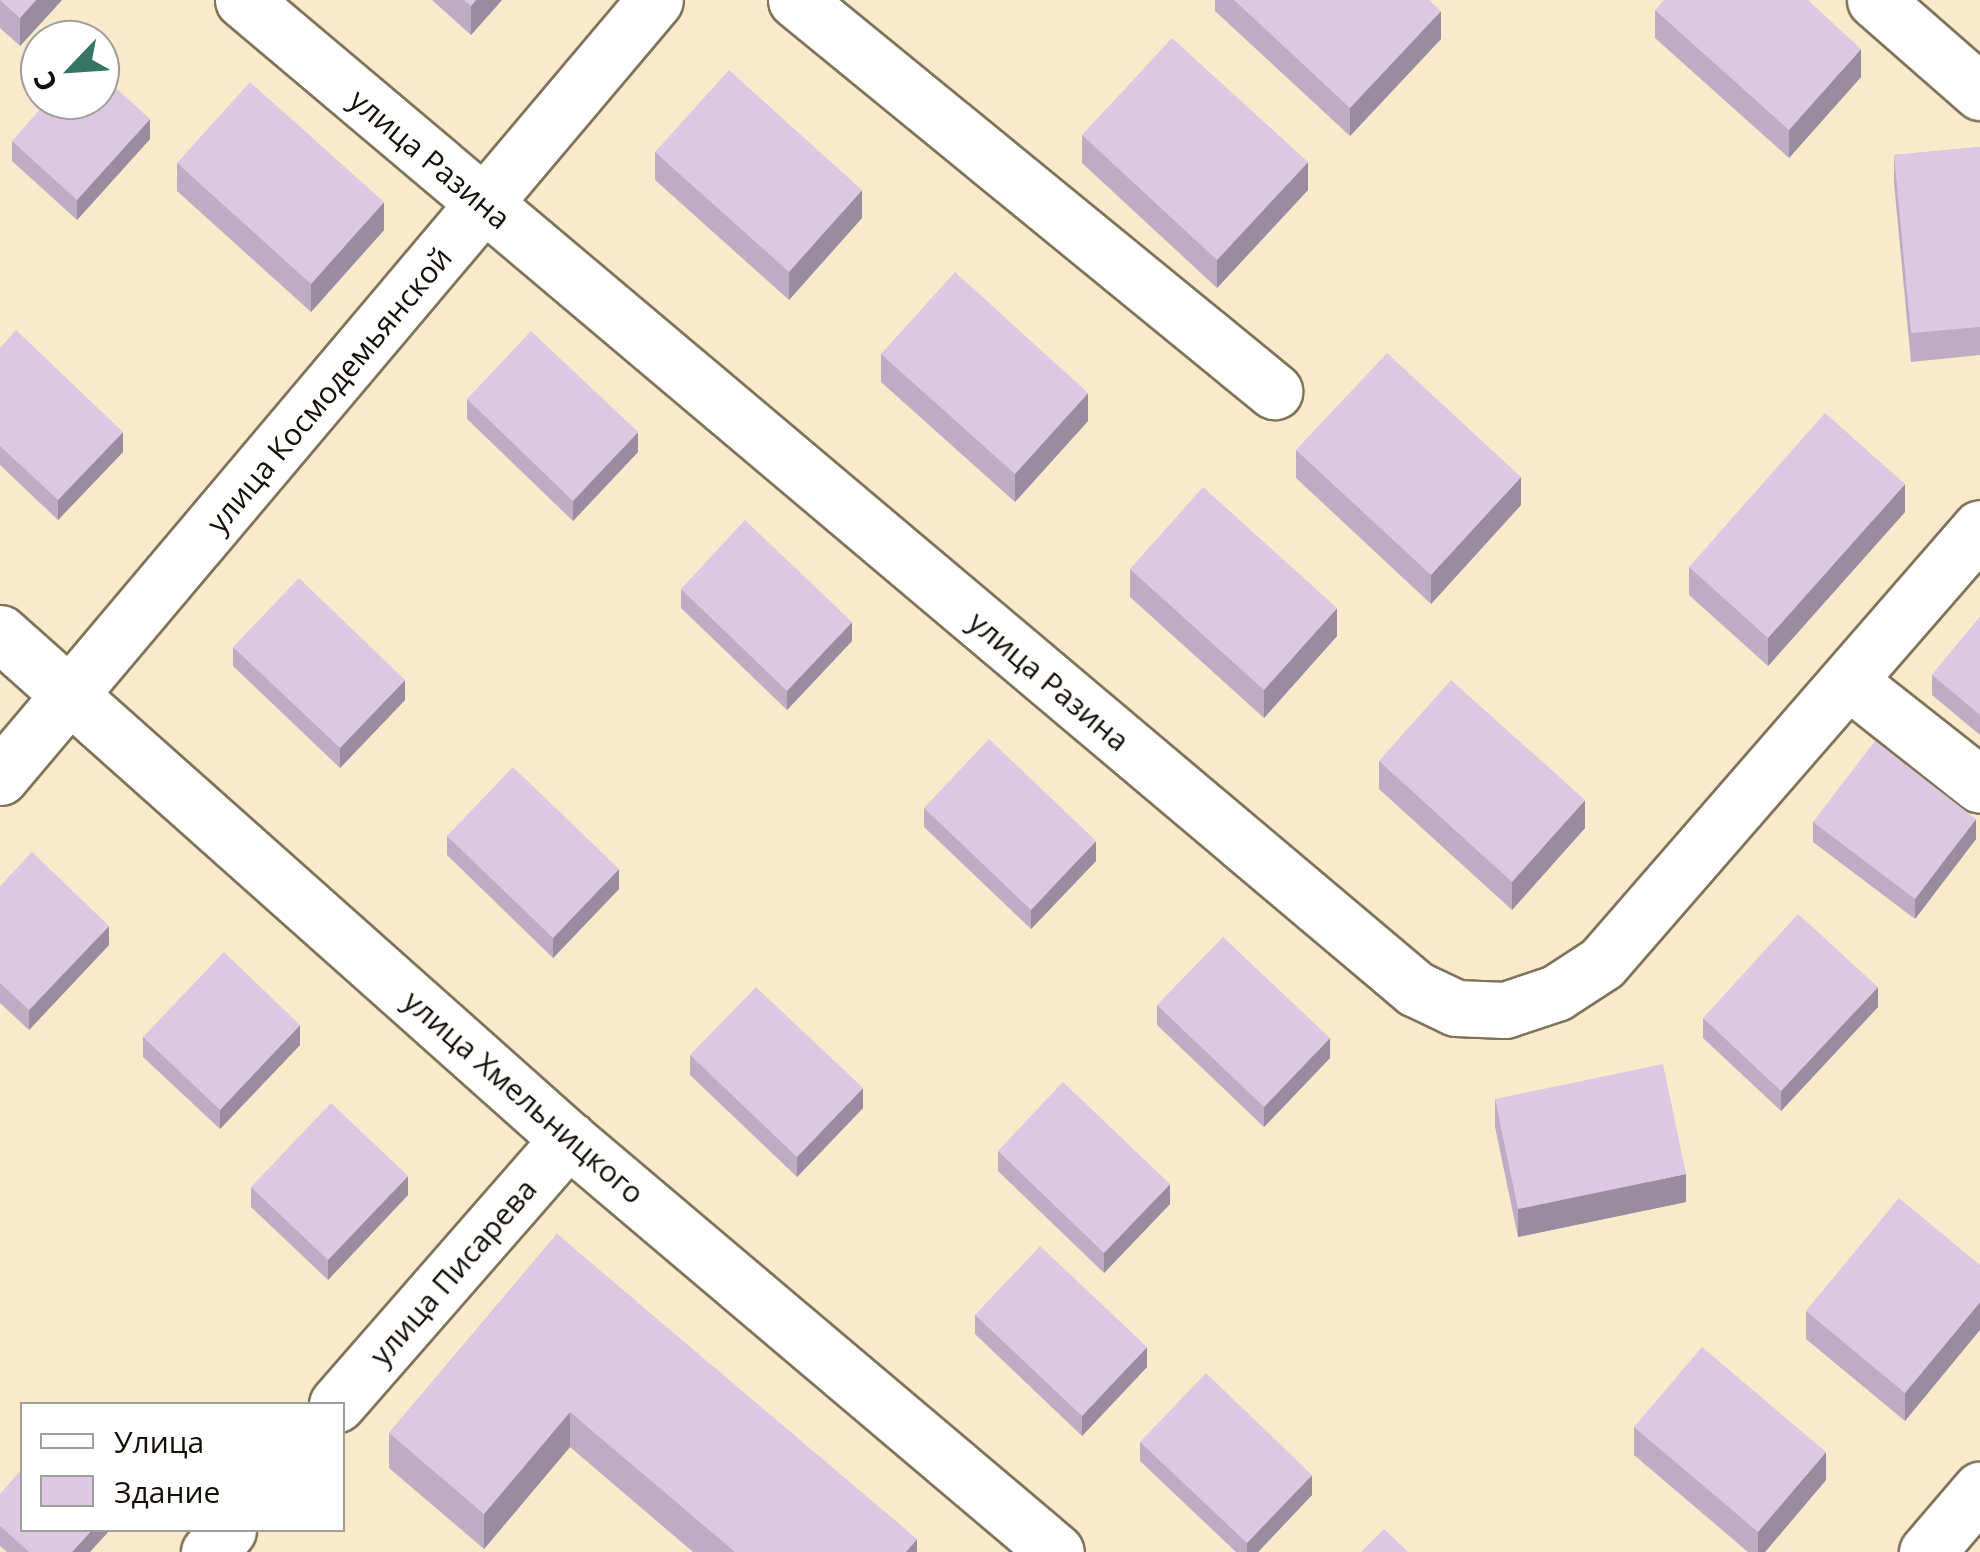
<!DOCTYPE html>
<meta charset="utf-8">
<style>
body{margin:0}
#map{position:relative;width:1980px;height:1552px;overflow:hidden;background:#f9eacc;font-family:"Open Sans",sans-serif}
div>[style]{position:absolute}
.roads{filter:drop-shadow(2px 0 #817359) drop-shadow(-2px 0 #817359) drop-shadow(0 2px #817359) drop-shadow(0 -2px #817359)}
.street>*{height:55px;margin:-27.5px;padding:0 27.5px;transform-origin:27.5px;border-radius:27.5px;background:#fff}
.wall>*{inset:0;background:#bdacc3}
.shaded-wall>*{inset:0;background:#9a8c9f}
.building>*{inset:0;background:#dcc8e3}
span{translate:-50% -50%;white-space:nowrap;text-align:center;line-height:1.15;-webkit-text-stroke:10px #fff;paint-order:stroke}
.street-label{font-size:30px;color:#140f05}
.legend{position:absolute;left:20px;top:1402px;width:325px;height:130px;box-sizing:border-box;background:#fff;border:2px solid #a19f9b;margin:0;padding:12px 18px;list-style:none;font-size:30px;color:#140f05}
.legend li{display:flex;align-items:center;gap:20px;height:50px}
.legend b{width:50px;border:2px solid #a19f9b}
.north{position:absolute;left:20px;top:20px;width:100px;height:100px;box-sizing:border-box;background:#fff;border:2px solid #a19f9b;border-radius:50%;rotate:245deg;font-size:28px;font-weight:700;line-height:40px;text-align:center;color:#140f05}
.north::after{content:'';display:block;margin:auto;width:35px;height:45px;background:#347564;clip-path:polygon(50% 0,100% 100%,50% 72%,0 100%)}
</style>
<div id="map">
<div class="roads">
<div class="street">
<i style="left:243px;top:0;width:1534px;rotate:40.14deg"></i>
<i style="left:1416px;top:989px;width:44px;rotate:25.4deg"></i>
<i style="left:1456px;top:1008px;width:49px;rotate:2.3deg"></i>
<i style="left:1505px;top:1010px;width:54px;rotate:-18.4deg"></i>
<i style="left:1556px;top:993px;width:55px;rotate:-33.1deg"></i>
<i style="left:1602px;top:963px;width:576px;rotate:-49.01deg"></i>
<i style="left:796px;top:0;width:618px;rotate:39.28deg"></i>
<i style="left:1875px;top:0;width:140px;rotate:41.2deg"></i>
<i style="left:0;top:633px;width:761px;rotate:41.7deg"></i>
<i style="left:568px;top:1139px;width:639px;rotate:40.24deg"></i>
<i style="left:1851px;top:683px;width:164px;rotate:38.3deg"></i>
<i style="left:0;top:777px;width:1016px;rotate:-49.87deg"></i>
<i style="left:337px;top:1404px;width:352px;rotate:-48.9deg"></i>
<i style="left:209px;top:1552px;width:29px;rotate:-49deg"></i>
<i style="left:1927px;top:1552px;width:82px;rotate:-49.5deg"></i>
</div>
</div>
<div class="wall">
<i style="clip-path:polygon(0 0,62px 0,20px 46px,0 28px)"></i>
<i style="clip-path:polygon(432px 0,502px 0,471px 35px)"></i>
<i style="clip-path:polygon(1215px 0,1429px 0,1441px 39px,1350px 136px,1215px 11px)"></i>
<i style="clip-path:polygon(1655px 10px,1861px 77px,1789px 158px,1655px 38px)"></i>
<i style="clip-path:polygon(1082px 135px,1308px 190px,1217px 288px,1082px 163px)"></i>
<i style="clip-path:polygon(150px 139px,77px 220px,12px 161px,12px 141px)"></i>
<i style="clip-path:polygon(1980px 147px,1980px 355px,1911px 362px,1894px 183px,1894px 155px)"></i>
<i style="clip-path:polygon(655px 152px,862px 218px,789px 300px,655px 180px)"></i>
<i style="clip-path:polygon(177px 163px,384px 230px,311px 312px,177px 191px)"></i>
<i style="clip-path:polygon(0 348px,123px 452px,58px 520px,0 465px)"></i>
<i style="clip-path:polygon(881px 354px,1088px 421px,1015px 502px,881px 382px)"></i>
<i style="clip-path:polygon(467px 399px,638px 452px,573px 521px,467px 419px)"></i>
<i style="clip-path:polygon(1296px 450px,1521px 505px,1431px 604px,1296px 478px)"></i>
<i style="clip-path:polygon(1905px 512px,1768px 666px,1689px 595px,1689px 567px)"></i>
<i style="clip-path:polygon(1130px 569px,1337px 636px,1264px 718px,1130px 597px)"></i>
<i style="clip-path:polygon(681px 589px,852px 641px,787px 710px,681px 608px)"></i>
<i style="clip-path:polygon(1980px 617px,1980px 735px,1932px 695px,1932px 675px)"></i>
<i style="clip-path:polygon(233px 647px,405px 700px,340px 768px,233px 666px)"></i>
<i style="clip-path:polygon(1379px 761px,1585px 828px,1512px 910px,1379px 789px)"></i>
<i style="clip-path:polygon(924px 808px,1096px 861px,1031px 929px,924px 827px)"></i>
<i style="clip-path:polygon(1813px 822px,1976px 839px,1915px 919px,1813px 842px)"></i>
<i style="clip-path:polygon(447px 836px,619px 889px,553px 958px,447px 855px)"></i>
<i style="clip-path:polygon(0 886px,109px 945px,29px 1030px,0 1003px)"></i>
<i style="clip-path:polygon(1157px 1005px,1330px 1058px,1264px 1127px,1157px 1025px)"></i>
<i style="clip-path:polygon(1878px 1007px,1781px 1111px,1703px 1038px,1703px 1018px)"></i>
<i style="clip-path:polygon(143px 1037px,300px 1045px,220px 1129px,143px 1057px)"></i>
<i style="clip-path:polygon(690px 1055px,863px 1108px,797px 1177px,690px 1075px)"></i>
<i style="clip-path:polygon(1495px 1099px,1686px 1202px,1518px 1237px,1495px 1127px)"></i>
<i style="clip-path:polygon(998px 1151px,1170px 1204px,1104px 1273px,998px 1171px)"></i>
<i style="clip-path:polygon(251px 1187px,408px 1195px,328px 1280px,251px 1207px)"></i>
<i style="clip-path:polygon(557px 1234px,917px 1552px,693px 1552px,570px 1447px,484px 1549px,389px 1468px,389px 1433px)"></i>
<i style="clip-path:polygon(1980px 1265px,1905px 1421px,1806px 1339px,1806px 1311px)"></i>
<i style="clip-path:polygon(975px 1315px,1147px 1367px,1082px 1436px,975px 1334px)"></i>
<i style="clip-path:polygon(1634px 1427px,1826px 1480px,1765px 1552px,1748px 1552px,1634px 1455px)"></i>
<i style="clip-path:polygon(1140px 1442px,1312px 1495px,1258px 1552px,1236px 1552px,1140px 1461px)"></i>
<i style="clip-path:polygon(0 1494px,90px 1552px,7px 1552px,0 1546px)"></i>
</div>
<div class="shaded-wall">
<i style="clip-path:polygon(36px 0,62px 0,20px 46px,20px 18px)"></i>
<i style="clip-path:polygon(476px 0,502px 0,471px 35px,471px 6px)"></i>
<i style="clip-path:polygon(1441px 11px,1441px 39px,1350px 136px,1350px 108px)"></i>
<i style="clip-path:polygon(1861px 49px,1861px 77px,1789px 158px,1789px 130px)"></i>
<i style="clip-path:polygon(150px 119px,150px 139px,77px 220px,77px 200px)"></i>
<i style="clip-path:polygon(1308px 162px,1308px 190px,1217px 288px,1217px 260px)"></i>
<i style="clip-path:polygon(862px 190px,862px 218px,789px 300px,789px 272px)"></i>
<i style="clip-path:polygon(384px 202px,384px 230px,311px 312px,311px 284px)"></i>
<i style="clip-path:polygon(1088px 393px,1088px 421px,1015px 502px,1015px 474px)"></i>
<i style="clip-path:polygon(123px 432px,123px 452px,58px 520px,58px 500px)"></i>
<i style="clip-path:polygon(638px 432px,638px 452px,573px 521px,573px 501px)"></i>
<i style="clip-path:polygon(1521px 477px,1521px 505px,1431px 604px,1431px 575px)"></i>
<i style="clip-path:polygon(1905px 484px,1905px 512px,1768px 666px,1768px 638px)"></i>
<i style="clip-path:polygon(1337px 608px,1337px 636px,1264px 718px,1264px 690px)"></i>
<i style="clip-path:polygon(852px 622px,852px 641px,787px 710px,787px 691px)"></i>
<i style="clip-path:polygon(405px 680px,405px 700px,340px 768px,340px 748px)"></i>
<i style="clip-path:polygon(1585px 800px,1585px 828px,1512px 910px,1512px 882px)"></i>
<i style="clip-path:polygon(1976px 819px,1976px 839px,1915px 919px,1915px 899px)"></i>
<i style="clip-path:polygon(1096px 841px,1096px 861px,1031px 929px,1031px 910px)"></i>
<i style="clip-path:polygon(619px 869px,619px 889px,553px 958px,553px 938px)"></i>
<i style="clip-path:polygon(109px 926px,109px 945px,29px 1030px,29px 1010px)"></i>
<i style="clip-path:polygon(1878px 987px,1878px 1007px,1781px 1111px,1781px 1091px)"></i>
<i style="clip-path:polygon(300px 1025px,300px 1045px,220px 1129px,220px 1110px)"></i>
<i style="clip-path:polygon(1330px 1038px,1330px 1058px,1264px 1127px,1264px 1107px)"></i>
<i style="clip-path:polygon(863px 1088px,863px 1108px,797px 1177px,797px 1157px)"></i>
<i style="clip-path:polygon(1686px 1174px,1686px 1202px,1518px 1237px,1518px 1209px)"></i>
<i style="clip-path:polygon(408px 1176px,408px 1195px,328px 1280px,328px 1260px)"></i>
<i style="clip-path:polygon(1170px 1184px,1170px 1204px,1104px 1273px,1104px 1253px)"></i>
<i style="clip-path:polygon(1980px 1302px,1980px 1330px,1905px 1421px,1905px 1393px)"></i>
<i style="clip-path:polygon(1147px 1347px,1147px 1367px,1082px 1436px,1082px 1416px)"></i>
<i style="clip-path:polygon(570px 1412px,570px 1447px,484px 1549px,484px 1514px)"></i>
<i style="clip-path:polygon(1826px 1452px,1826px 1480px,1765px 1552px,1758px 1552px,1758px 1532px)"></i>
<i style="clip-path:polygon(1312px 1475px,1312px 1495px,1258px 1552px,1247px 1552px,1247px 1543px)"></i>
<i style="clip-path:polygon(92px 1530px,110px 1530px,90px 1552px,72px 1552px)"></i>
<i style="clip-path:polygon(917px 1539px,917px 1552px,906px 1552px)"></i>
</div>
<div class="building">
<i style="clip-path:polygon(0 0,36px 0,20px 18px)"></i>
<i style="clip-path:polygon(464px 0,476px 0,471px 6px)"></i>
<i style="clip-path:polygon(1234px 0,1429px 0,1441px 11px,1350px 108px)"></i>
<i style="clip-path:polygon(1664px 0,1808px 0,1861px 49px,1789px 130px,1655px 10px)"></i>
<i style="clip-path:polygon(1172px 38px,1308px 162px,1217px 260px,1082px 135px)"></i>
<i style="clip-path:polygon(729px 70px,862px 190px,789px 272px,655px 152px)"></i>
<i style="clip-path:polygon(100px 74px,150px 119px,77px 200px,12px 141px,48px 100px,100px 100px)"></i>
<i style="clip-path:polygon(250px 82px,384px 202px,311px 284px,177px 163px)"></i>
<i style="clip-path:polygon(1980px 147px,1980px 327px,1911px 333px,1894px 155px)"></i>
<i style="clip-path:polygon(955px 272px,1088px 393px,1015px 474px,881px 354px)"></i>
<i style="clip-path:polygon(16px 330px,123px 432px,58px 500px,0 446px,0 348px)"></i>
<i style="clip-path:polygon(531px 331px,638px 432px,573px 501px,467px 399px)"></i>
<i style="clip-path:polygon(1387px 353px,1521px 477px,1431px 575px,1296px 450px)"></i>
<i style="clip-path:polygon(1825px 413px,1905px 484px,1768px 638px,1689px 567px)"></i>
<i style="clip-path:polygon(1203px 487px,1337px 608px,1264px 690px,1130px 569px)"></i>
<i style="clip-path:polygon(745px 520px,852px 622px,787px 691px,681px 589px)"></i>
<i style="clip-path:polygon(299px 578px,405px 680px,340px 748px,233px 647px)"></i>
<i style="clip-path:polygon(1980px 617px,1980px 715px,1932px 675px)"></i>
<i style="clip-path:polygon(1451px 680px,1585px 800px,1512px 882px,1379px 761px)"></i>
<i style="clip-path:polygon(989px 739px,1096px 841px,1031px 910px,924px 808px)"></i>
<i style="clip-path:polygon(1875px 741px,1976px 819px,1915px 899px,1813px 822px)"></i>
<i style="clip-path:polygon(513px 767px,619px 869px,553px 938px,447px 836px)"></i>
<i style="clip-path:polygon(32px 852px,109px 926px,29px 1010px,0 983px,0 886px)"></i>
<i style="clip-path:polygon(1798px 914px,1878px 987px,1781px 1091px,1703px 1018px)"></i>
<i style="clip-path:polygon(1223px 937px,1330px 1038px,1264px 1107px,1157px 1005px)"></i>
<i style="clip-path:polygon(224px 952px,300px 1025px,220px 1110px,143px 1037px)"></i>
<i style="clip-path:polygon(756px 987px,863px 1088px,797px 1157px,690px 1055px)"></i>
<i style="clip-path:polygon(1663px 1064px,1686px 1174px,1518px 1209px,1495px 1099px)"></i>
<i style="clip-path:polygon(1063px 1082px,1170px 1184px,1104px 1253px,998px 1151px)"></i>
<i style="clip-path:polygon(331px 1103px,408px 1176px,328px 1260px,251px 1187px)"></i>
<i style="clip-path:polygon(1899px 1198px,1980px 1265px,1980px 1302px,1905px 1393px,1806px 1311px)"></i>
<i style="clip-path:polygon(557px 1234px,917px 1539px,906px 1552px,735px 1552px,570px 1412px,484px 1514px,389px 1433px)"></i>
<i style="clip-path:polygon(1040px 1246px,1147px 1347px,1082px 1416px,975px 1315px)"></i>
<i style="clip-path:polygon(1702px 1347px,1826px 1452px,1758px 1532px,1634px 1427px)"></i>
<i style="clip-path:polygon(1206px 1373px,1312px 1475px,1247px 1543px,1140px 1442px)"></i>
<i style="clip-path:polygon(22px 1469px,22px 1530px,92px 1530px,72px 1552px,29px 1552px,0 1526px,0 1494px)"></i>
<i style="clip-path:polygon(1384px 1529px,1408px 1552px,1361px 1552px)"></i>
</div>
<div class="street-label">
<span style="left:430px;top:159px;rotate:40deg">улица Разина</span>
<span style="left:329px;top:390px;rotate:-50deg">улица Космодемьянской</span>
<span style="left:1049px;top:681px;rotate:40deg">улица Разина</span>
<span style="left:524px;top:1097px;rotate:41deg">улица Хмельницкого</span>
<span style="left:453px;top:1272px;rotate:-49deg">улица Писарева</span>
</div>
<ul class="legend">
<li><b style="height:12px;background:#fff"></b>Улица</li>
<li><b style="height:28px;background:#dcc8e3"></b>Здание</li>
</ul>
<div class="north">С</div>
</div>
